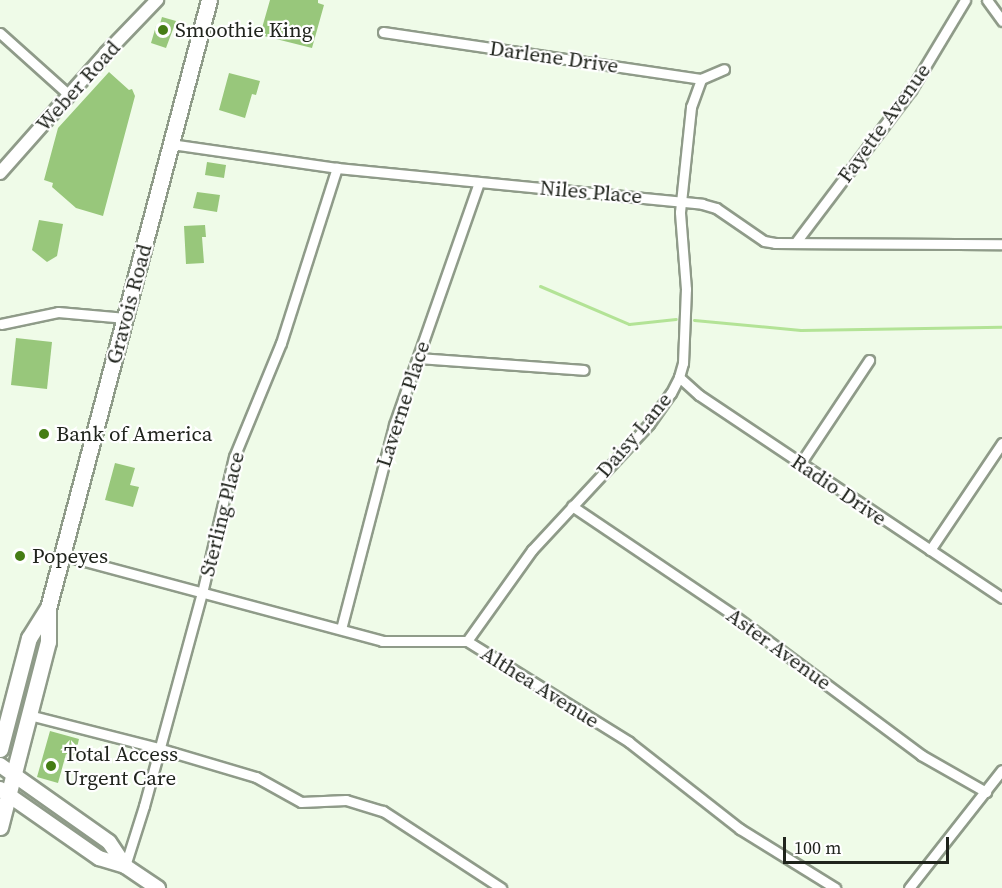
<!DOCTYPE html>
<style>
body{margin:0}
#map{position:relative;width:1002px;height:888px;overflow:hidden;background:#effbe8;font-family:"Source Serif 4",serif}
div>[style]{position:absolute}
.stream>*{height:3px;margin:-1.5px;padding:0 1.5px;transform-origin:1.5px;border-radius:1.5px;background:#b3e396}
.building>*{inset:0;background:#98c77b}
.roads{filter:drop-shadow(2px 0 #8f9b89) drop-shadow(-2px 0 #8f9b89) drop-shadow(0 2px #8f9b89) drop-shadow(0 -2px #8f9b89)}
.minor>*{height:9px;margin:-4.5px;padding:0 4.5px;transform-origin:4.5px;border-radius:4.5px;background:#fff}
.tertiary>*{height:12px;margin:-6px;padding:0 6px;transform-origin:6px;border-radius:6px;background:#fff}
.secondary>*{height:14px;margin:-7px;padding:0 7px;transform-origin:7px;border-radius:7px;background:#fff}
.primary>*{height:15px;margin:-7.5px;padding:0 7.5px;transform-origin:7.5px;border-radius:7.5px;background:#fff}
.dots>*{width:16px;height:16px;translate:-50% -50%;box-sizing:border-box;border:3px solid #fff;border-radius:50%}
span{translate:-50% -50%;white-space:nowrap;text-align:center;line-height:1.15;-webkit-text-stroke:4.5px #fff;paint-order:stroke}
.poi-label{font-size:21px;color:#20241d}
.left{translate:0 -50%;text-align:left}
.street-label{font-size:21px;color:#20241d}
.scale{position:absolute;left:783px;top:837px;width:166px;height:27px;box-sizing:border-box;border:3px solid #20241d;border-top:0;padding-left:8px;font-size:18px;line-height:21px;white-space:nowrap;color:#20241d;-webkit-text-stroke:4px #fff;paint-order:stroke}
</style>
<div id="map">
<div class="stream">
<i style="left:540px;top:286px;width:97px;rotate:23.1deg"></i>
<i style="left:629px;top:324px;width:47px;rotate:-6.1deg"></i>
<i style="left:694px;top:320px;width:107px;rotate:5.3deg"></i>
<i style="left:801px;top:330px;width:201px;rotate:-0.9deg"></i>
</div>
<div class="building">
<i style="clip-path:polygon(270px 0,318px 0,318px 3px,324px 5px,312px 48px,260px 35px)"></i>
<i style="clip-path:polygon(162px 17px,176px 21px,166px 48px,151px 43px,156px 26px,159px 27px)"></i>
<i style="clip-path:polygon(109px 72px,129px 90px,132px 89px,135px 96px,103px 216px,76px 208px,52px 187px,53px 183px,44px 180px,58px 128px)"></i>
<i style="clip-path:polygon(229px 73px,260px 81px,256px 95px,252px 94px,245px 118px,219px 110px)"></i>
<i style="clip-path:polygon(207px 162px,226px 165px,224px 178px,205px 175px)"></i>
<i style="clip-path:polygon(197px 192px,220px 195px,217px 212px,193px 208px)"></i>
<i style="clip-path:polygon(39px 220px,63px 224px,57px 256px,47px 262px,32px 250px)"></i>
<i style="clip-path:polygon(205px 225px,206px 237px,202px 237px,204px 263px,186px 264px,184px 226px)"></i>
<i style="clip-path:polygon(16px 338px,52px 342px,47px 389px,11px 385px)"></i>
<i style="clip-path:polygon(115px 463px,135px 468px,130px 485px,139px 487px,133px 507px,105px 500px)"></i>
<i style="clip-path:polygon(50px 731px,79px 739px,75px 756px,66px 754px,58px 783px,37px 777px)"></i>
</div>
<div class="roads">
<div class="minor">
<i style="left:987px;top:0;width:26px;rotate:54deg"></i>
<i style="left:383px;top:32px;width:321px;rotate:8.4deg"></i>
<i style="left:701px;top:79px;width:25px;rotate:-23deg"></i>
<i style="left:0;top:33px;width:93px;rotate:41.9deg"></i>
<i style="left:171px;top:144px;width:168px;rotate:8.2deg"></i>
<i style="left:337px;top:168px;width:367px;rotate:5.6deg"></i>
<i style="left:702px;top:204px;width:15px;rotate:16deg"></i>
<i style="left:716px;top:208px;width:58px;rotate:34.5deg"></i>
<i style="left:764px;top:241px;width:11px;rotate:10deg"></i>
<i style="left:775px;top:243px;width:227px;rotate:0.3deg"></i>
<i style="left:796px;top:242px;width:191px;rotate:-52.9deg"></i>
<i style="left:911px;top:90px;width:105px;rotate:-59deg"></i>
<i style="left:1px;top:324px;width:58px;rotate:-11.9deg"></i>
<i style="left:58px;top:312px;width:68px;rotate:5deg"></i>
<i style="left:418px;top:358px;width:166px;rotate:4.1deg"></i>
<i style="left:679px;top:377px;width:27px;rotate:42deg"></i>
<i style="left:699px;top:395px;width:365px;rotate:33.8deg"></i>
<i style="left:800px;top:464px;width:125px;rotate:-56.4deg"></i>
<i style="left:572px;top:506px;width:193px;rotate:34deg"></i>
<i style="left:732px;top:614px;width:236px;rotate:36.7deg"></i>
<i style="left:921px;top:755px;width:75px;rotate:29.6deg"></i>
<i style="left:930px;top:550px;width:129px;rotate:-56.1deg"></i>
<i style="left:62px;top:555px;width:331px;rotate:15deg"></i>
<i style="left:382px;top:641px;width:85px"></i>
<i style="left:467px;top:641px;width:191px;rotate:31.9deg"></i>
<i style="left:629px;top:742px;width:141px;rotate:38.1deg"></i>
<i style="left:740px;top:829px;width:112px;rotate:31.8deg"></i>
<i style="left:341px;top:629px;width:211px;rotate:-75.4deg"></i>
<i style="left:394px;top:425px;width:257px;rotate:-70.7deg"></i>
<i style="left:467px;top:641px;width:112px;rotate:-54.5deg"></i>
<i style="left:532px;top:550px;width:172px;rotate:-47.1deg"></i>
<i style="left:649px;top:424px;width:38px;rotate:-55deg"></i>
<i style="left:671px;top:393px;width:18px;rotate:-63deg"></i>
<i style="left:679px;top:377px;width:15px;rotate:-74deg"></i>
<i style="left:683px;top:363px;width:74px;rotate:-87.7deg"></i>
<i style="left:686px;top:289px;width:77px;rotate:-94.5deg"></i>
<i style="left:680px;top:212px;width:106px;rotate:-84deg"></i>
<i style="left:691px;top:107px;width:30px;rotate:-70deg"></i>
<i style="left:29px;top:715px;width:133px;rotate:14.3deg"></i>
<i style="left:158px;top:748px;width:102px;rotate:16.5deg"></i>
<i style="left:256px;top:777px;width:51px;rotate:29.1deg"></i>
<i style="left:301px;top:802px;width:45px;rotate:-2.5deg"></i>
<i style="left:346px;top:800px;width:39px;rotate:17deg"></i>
<i style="left:383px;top:811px;width:141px;rotate:33.1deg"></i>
<i style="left:125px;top:866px;width:63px;rotate:-72.4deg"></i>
<i style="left:144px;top:806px;width:221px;rotate:-74.8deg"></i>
<i style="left:202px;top:593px;width:140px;rotate:-76.8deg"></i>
<i style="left:234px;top:457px;width:123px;rotate:-67.6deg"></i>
<i style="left:281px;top:343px;width:184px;rotate:-72.3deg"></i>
<i style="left:909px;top:888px;width:150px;rotate:-51.8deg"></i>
</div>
<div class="tertiary">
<i style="left:0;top:173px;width:160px;rotate:-48.5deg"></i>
<i style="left:106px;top:53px;width:74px;rotate:-46.1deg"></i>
</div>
<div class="secondary">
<i style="left:0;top:765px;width:133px;rotate:35.2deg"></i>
<i style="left:109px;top:842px;width:29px;rotate:56deg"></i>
<i style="left:0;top:789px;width:121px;rotate:34.9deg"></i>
<i style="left:99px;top:858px;width:27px;rotate:17deg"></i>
<i style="left:125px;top:866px;width:40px;rotate:34deg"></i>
</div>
<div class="primary">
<i style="left:0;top:749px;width:115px;rotate:-75.4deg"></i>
<i style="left:29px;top:638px;width:36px;rotate:-58deg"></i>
<i style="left:0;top:827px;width:191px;rotate:-75.5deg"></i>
<i style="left:48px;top:642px;width:34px;rotate:-90deg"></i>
<i style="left:48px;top:608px;width:629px;rotate:-75.17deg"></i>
</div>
</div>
<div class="dots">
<i style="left:163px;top:30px;background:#457d14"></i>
<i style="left:44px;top:434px;background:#457d14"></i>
<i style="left:20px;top:556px;background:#457d14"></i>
<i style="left:51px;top:766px;background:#457d14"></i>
</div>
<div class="poi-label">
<span class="left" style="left:175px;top:30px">Smoothie King</span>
<span class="left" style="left:56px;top:434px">Bank of America</span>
<span class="left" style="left:32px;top:556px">Popeyes</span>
<span class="left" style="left:64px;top:766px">Total Access<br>Urgent Care</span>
</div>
<div class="street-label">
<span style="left:554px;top:57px;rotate:8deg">Darlene Drive</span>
<span style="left:78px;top:86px;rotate:-48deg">Weber Road</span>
<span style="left:884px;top:123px;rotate:-54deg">Fayette Avenue</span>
<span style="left:591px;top:192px;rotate:5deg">Niles Place</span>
<span style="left:129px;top:304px;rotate:-75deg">Gravois Road</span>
<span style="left:403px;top:404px;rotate:-72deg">Laverne Place</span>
<span style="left:634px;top:435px;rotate:-50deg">Daisy Lane</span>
<span style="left:839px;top:490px;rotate:34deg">Radio Drive</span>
<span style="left:222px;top:514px;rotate:-76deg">Sterling Place</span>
<span style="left:779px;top:649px;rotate:36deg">Aster Avenue</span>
<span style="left:540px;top:687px;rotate:32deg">Althea Avenue</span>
</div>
<div class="scale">100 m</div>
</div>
